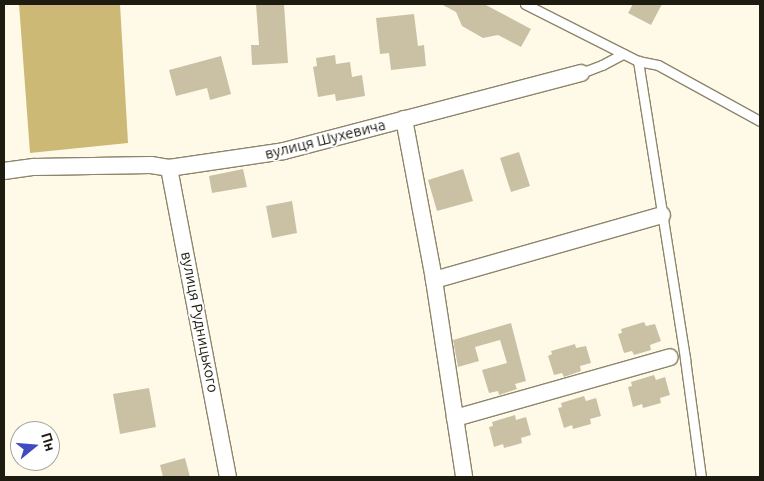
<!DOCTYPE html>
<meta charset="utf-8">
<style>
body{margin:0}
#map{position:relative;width:764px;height:481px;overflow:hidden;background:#fffae8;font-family:Ubuntu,sans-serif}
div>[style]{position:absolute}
.water>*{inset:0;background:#cdb976}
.building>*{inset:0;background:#cac1a5}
.roads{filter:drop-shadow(1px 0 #8d856b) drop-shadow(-1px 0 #8d856b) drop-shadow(0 1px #8d856b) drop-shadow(0 -1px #8d856b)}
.lane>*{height:9px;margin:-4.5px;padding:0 4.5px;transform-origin:4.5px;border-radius:4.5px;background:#fff}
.street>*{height:16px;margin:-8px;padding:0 8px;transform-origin:8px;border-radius:8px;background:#fff}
span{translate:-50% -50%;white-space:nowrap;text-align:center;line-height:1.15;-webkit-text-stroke:4px #fff;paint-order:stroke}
.street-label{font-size:15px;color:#1e1b10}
.frame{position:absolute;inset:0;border:5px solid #1e1b10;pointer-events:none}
.north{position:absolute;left:10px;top:421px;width:50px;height:50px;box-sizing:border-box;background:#fff;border:1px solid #a5a49f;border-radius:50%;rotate:73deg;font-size:14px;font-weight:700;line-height:20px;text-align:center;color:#1e1b10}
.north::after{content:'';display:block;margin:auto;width:18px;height:22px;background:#404bbf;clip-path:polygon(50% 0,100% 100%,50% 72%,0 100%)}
</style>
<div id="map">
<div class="water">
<i style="clip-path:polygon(19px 4px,120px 4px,128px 143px,30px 153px)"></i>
</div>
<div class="building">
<i style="clip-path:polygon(256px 4px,284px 4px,288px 63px,252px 65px,251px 45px,259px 45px)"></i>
<i style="clip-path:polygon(441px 4px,484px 4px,531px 29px,521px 47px,498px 35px,483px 38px,462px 26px,456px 12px)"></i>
<i style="clip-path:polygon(633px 4px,662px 4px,651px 25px,628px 13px)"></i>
<i style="clip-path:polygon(414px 14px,418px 46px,424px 45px,426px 66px,391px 70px,389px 53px,380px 54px,376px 18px)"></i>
<i style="clip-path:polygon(335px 55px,336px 64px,350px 62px,352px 77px,362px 75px,365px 96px,336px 101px,335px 94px,318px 97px,313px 67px,317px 66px,316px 58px)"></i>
<i style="clip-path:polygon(221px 56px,231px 94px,210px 100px,207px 88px,176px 96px,169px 70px)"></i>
<i style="clip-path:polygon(519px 152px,530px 186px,511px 192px,500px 158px)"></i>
<i style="clip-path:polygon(243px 169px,247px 187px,212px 193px,209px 176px)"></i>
<i style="clip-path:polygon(463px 169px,473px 201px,437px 211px,428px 180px)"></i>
<i style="clip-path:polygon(292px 201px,297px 233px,272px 238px,266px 206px)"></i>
<i style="clip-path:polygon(644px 322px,646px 326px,655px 324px,661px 341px,650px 345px,651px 350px,634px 355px,632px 351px,624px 353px,618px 334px,622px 333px,621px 329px)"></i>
<i style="clip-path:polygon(511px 323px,526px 381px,515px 384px,517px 389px,499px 395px,498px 391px,489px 393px,482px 370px,507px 363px,500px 340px,475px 347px,479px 361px,458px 367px,453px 340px)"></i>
<i style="clip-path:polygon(575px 344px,576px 348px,586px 346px,591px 363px,580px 366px,581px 371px,564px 377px,562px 373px,554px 375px,548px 356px,552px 354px,551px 351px)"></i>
<i style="clip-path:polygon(654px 375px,656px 380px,665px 377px,670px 395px,660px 398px,661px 403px,643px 408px,642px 404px,633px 407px,628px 387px,632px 386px,631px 382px)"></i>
<i style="clip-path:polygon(149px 388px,156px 427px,120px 434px,113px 394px)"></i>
<i style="clip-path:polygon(584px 396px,586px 401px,596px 398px,601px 416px,590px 419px,591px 424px,573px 429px,572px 425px,564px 428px,558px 408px,562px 407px,561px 403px)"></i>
<i style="clip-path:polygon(515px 415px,516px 420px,526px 417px,531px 435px,521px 438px,522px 443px,504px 448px,503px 444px,494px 447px,489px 427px,493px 426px,492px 422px)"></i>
<i style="clip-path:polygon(185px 458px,190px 477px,163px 477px,160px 465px)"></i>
</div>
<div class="roads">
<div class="lane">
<i style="left:525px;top:4px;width:127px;rotate:26.8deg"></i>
<i style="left:638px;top:61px;width:20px;rotate:11deg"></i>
<i style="left:658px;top:65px;width:116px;rotate:28.8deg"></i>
<i style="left:638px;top:61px;width:302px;rotate:81deg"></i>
<i style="left:685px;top:359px;width:119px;rotate:82.3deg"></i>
<i style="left:581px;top:73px;width:22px;rotate:-21deg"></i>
<i style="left:602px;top:65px;width:24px;rotate:-28deg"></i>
</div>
<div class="street">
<i style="left:404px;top:119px;width:164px;rotate:79.4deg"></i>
<i style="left:434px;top:280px;width:199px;rotate:81.3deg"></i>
<i style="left:169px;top:168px;width:315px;rotate:79.2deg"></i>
<i style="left:4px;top:171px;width:30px;rotate:-8deg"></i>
<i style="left:34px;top:167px;width:117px;rotate:-1deg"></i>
<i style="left:151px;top:165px;width:18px;rotate:9deg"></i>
<i style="left:169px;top:168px;width:116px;rotate:-8.4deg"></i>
<i style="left:284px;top:151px;width:307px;rotate:-14.7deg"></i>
<i style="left:434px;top:280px;width:237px;rotate:-15.9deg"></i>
<i style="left:455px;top:418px;width:223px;rotate:-15.8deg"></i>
</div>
</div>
<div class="street-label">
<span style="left:325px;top:139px;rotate:-14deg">вулиця Шухевича</span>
<span style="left:200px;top:322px;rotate:79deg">вулиця Рудницького</span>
</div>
<div class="frame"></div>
<div class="north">Пн</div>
</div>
